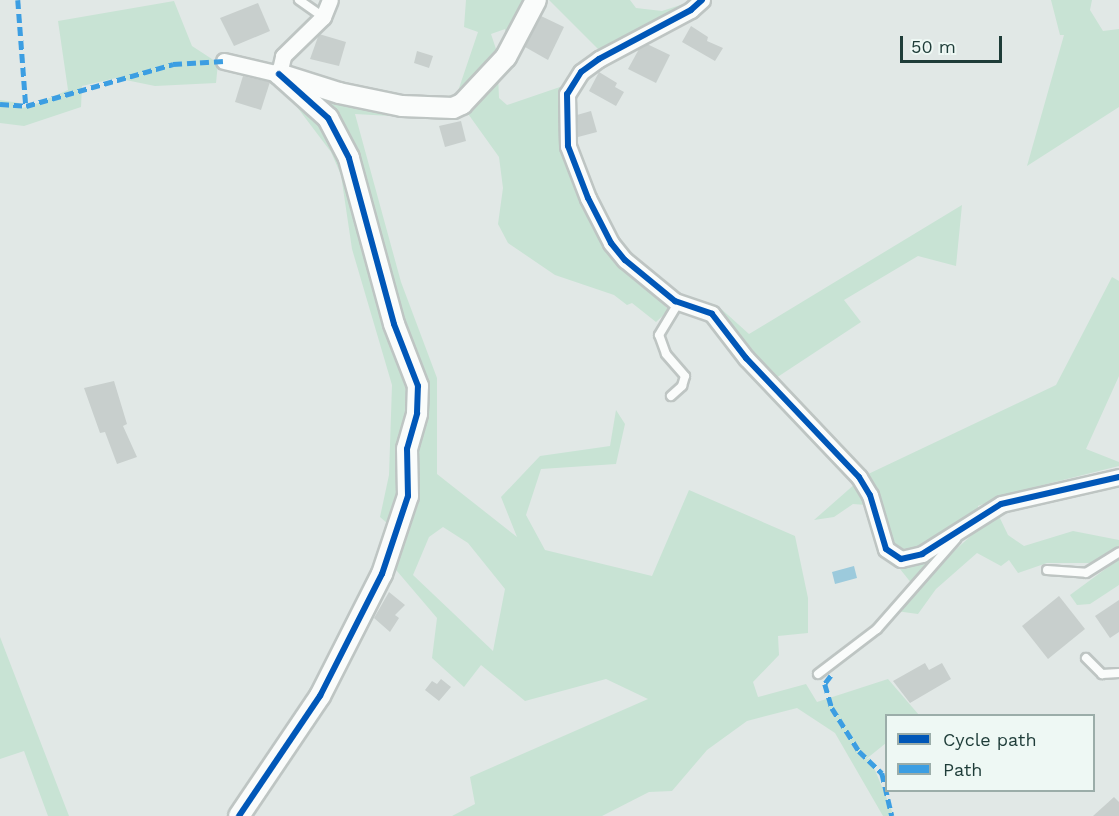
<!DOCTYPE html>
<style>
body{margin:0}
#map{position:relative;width:1119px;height:816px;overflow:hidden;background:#e1e8e6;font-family:"Work Sans",sans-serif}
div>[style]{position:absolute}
.green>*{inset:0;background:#c8e3d4}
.water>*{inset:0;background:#9ccadc}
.building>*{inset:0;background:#c8cfcd}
.roads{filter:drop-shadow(2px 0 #bec5c3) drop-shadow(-2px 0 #bec5c3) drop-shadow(0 2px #bec5c3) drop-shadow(0 -2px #bec5c3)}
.service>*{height:8px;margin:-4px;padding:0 4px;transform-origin:4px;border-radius:4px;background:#fafcfb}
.minor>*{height:15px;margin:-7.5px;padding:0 7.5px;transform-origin:7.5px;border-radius:7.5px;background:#fafcfb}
.tertiary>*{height:20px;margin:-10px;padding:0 10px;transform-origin:10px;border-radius:10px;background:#fafcfb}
.quiet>*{height:4.5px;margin-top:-2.25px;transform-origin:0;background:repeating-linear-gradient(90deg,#3c9ee2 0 9px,transparent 0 13.5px)}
.cycleway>*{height:6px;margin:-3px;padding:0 3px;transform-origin:3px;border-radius:3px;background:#0057b8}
span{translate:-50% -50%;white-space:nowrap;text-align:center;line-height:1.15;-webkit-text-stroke:4.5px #eef8f4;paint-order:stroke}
.legend{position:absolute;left:885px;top:714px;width:210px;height:78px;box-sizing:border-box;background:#eef8f4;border:2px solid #9bada9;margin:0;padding:8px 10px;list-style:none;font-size:18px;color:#1e3c38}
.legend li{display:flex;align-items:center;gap:12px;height:30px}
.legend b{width:30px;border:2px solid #9bada9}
.scale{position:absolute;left:900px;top:36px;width:102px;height:27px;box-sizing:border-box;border:3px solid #1e3c38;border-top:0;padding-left:8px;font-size:18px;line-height:21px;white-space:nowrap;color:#1e3c38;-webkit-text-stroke:4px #eef8f4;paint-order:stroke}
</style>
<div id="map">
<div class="green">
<i style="clip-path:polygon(466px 0,532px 0,508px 47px,505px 29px,491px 34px,497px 52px,499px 98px,507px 105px,560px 87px,565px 154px,612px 256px,669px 310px,656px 322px,632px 303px,627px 305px,614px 295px,555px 275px,508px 243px,498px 224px,503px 188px,499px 157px,456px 97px,478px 32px,464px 27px)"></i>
<i style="clip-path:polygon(549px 0,630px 0,636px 8px,662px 11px,696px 0,600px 51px)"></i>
<i style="clip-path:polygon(1051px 0,1092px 0,1090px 10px,1103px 31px,1119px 29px,1119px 107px,1027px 166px,1064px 35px,1060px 35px)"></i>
<i style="clip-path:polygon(174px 1px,192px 46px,218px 63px,216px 83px,155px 86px,116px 78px,82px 86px,81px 107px,24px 126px,0 123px,0 100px,19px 103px,20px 108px,29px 107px,68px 90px,58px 21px)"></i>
<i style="clip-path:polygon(evenodd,321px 97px,427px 113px,427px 118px,355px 114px,401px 282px,437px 378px,437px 474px,517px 537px,501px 497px,540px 456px,610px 446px,616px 410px,625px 424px,616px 464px,541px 469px,526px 515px,545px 550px,652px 576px,689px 490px,795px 536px,808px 598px,808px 633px,778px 636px,779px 655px,753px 682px,758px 697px,806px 684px,817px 702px,888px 679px,919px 715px,886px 716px,886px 743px,865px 760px,870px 758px,894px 816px,883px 816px,835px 733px,797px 708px,747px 721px,707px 750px,672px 791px,649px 792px,602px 816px,452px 816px,475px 804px,470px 777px,648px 699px,606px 679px,525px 701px,481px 665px,464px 687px,432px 658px,437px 618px,391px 564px,420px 413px,321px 97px,443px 527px,468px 543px,505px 589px,493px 651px,413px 575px,429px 537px,443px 527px)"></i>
<i style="clip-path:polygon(298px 102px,302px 102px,333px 137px,408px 386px,410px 403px,403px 487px,395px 530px,380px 517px,389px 475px,392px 385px,352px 249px,341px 175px,331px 152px,297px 107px)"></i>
<i style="clip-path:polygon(962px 205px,956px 266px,918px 256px,844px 300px,861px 322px,776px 378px,817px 426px,763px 373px,720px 317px,718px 306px,749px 334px)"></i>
<i style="clip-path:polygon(1112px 277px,1119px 281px,1119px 376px,1086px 449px,1119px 462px,1119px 466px,1015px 492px,978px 506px,978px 515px,933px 558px,941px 563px,997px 512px,1008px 535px,1024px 546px,1073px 531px,1119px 540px,1119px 547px,1092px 563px,1047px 563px,1018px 573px,1009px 560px,1001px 566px,977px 553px,936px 589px,918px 614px,896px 611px,916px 589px,896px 564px,879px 506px,853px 504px,834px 517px,814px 520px,864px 476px,1056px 385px)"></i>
<i style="clip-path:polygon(1119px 559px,1119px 585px,1090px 604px,1077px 605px,1070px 595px)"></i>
<i style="clip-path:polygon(0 637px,69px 816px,48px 816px,24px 751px,0 759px)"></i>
</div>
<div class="water">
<i style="clip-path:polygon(854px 566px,857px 578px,835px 584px,832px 572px)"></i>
</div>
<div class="building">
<i style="clip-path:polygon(258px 3px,270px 31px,234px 46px,220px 18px)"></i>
<i style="clip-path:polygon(541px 16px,564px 27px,548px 60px,525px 47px)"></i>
<i style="clip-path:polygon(691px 26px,708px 37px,707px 41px,723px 48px,715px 61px,682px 42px)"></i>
<i style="clip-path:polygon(319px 34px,346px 42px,339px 66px,310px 59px)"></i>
<i style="clip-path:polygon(647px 44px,670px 55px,656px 83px,628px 69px,639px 49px)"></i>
<i style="clip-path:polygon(417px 51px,433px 56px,429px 68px,414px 63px)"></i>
<i style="clip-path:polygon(599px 72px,617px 83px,615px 87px,624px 92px,616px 106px,589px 91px)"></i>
<i style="clip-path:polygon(243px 76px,270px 82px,261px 110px,235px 102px)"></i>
<i style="clip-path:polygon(591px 111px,597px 132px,578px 137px,577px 115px)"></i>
<i style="clip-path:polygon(461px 121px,466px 141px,445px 147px,439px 126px)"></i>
<i style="clip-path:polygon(114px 381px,127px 424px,123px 426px,137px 457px,117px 464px,105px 432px,100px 433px,84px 388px)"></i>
<i style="clip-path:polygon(389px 592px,405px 605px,395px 615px,399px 618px,390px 632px,374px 618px)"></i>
<i style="clip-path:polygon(1059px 596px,1085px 629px,1048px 659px,1022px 626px)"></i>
<i style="clip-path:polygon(1119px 600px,1119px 632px,1110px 638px,1095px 616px)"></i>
<i style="clip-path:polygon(925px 663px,929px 670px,942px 663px,951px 679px,910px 703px,893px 681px)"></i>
<i style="clip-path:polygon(441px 679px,451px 687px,439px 701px,425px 690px,432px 681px,437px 684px)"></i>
<i style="clip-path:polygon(1114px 797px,1119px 802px,1119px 816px,1093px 816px)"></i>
</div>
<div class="roads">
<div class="service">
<i style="left:299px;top:0;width:29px;rotate:35deg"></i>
<i style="left:671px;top:396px;width:15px;rotate:-42deg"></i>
<i style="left:682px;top:386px;width:10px;rotate:-73deg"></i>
<i style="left:685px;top:376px;width:29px;rotate:-131deg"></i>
<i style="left:666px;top:354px;width:20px;rotate:-110deg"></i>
<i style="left:659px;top:335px;width:39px;rotate:-59deg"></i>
<i style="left:1047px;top:570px;width:39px;rotate:4deg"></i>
<i style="left:1086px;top:573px;width:39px;rotate:-32deg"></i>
<i style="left:1086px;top:658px;width:23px;rotate:45deg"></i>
<i style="left:1102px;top:674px;width:17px;rotate:-3deg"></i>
<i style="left:818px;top:674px;width:74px;rotate:-37.3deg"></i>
<i style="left:877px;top:629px;width:120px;rotate:-48.7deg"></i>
</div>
<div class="minor">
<i style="left:702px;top:0;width:15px;rotate:138deg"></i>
<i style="left:691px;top:10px;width:104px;rotate:152deg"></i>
<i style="left:599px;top:59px;width:22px;rotate:144deg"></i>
<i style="left:581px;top:72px;width:26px;rotate:122deg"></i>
<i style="left:567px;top:94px;width:52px;rotate:88.9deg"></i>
<i style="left:568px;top:146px;width:56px;rotate:69deg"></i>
<i style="left:588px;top:198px;width:51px;rotate:62.9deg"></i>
<i style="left:611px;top:243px;width:22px;rotate:51deg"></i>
<i style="left:625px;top:260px;width:65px;rotate:39.4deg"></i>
<i style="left:675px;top:301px;width:39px;rotate:19deg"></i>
<i style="left:712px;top:314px;width:56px;rotate:52.3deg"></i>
<i style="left:746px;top:358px;width:164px;rotate:46.5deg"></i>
<i style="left:859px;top:477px;width:21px;rotate:59deg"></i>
<i style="left:870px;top:495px;width:56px;rotate:73.5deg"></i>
<i style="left:886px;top:549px;width:18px;rotate:34deg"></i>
<i style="left:901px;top:559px;width:22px;rotate:-13deg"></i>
<i style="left:922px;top:554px;width:93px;rotate:-32.3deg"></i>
<i style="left:1001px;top:504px;width:121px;rotate:-12.9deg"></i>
<i style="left:224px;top:61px;width:57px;rotate:13.3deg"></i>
<i style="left:279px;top:74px;width:18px;rotate:-77deg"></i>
<i style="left:283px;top:56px;width:56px;rotate:-44.3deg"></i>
<i style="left:323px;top:17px;width:18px;rotate:-68deg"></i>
</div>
<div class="tertiary">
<i style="left:279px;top:74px;width:63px;rotate:17.6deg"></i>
<i style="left:339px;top:93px;width:64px;rotate:11.7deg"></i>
<i style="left:402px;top:106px;width:51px;rotate:2.2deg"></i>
<i style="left:453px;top:108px;width:10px;rotate:-24deg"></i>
<i style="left:462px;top:104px;width:64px;rotate:-46.9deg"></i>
<i style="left:506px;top:57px;width:64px;rotate:-62.2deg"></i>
<i style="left:239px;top:816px;width:145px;rotate:-56deg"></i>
<i style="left:320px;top:696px;width:137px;rotate:-63.1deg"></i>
<i style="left:382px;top:574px;width:82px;rotate:-71.6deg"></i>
<i style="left:408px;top:496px;width:47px;rotate:-91.2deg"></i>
<i style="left:407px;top:449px;width:37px;rotate:-74deg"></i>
<i style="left:417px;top:413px;width:27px;rotate:-88deg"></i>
<i style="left:418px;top:386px;width:66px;rotate:-111.2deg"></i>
<i style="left:394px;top:324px;width:172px;rotate:-105.2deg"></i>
<i style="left:349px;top:158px;width:45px;rotate:-117.7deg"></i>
<i style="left:328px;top:118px;width:66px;rotate:-138.1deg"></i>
</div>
</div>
<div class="quiet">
<i style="left:18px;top:0;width:106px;rotate:85.7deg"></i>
<i style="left:0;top:104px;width:26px;rotate:4deg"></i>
<i style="left:26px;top:106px;width:153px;rotate:-15.9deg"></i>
<i style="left:173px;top:64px;width:51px;rotate:-3.4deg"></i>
<i style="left:831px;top:676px;width:10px;rotate:127deg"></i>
<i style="left:825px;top:684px;width:25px;rotate:74deg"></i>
<i style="left:832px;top:708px;width:51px;rotate:57.9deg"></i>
<i style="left:859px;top:751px;width:32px;rotate:44deg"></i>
<i style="left:882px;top:773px;width:44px;rotate:76.9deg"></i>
</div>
<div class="cycleway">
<i style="left:702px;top:0;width:15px;rotate:138deg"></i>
<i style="left:691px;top:10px;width:104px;rotate:152deg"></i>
<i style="left:599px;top:59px;width:22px;rotate:144deg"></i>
<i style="left:581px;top:72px;width:26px;rotate:122deg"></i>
<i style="left:567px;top:94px;width:52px;rotate:88.9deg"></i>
<i style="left:568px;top:146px;width:56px;rotate:69deg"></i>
<i style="left:588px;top:198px;width:51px;rotate:62.9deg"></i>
<i style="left:611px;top:243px;width:22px;rotate:51deg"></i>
<i style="left:625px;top:260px;width:65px;rotate:39.4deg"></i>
<i style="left:675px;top:301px;width:39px;rotate:19deg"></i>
<i style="left:712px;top:314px;width:56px;rotate:52.3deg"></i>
<i style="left:746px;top:358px;width:164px;rotate:46.5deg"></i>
<i style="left:859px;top:477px;width:21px;rotate:59deg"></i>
<i style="left:870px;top:495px;width:56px;rotate:73.5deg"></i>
<i style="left:886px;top:549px;width:18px;rotate:34deg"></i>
<i style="left:901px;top:559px;width:22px;rotate:-13deg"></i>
<i style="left:922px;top:554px;width:93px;rotate:-32.3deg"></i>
<i style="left:1001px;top:504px;width:121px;rotate:-12.9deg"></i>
<i style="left:239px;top:816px;width:145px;rotate:-56deg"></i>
<i style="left:320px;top:696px;width:137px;rotate:-63.1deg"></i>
<i style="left:382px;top:574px;width:82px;rotate:-71.6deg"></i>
<i style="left:408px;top:496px;width:47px;rotate:-91.2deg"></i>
<i style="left:407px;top:449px;width:37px;rotate:-74deg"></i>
<i style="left:417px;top:413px;width:27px;rotate:-88deg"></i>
<i style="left:418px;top:386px;width:66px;rotate:-111.2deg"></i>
<i style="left:394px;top:324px;width:172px;rotate:-105.2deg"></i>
<i style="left:349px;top:158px;width:45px;rotate:-117.7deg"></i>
<i style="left:328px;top:118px;width:66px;rotate:-138.1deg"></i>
</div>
<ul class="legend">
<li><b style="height:8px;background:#0057b8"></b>Cycle path</li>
<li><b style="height:8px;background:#3c9ee2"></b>Path</li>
</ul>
<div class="scale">50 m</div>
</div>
